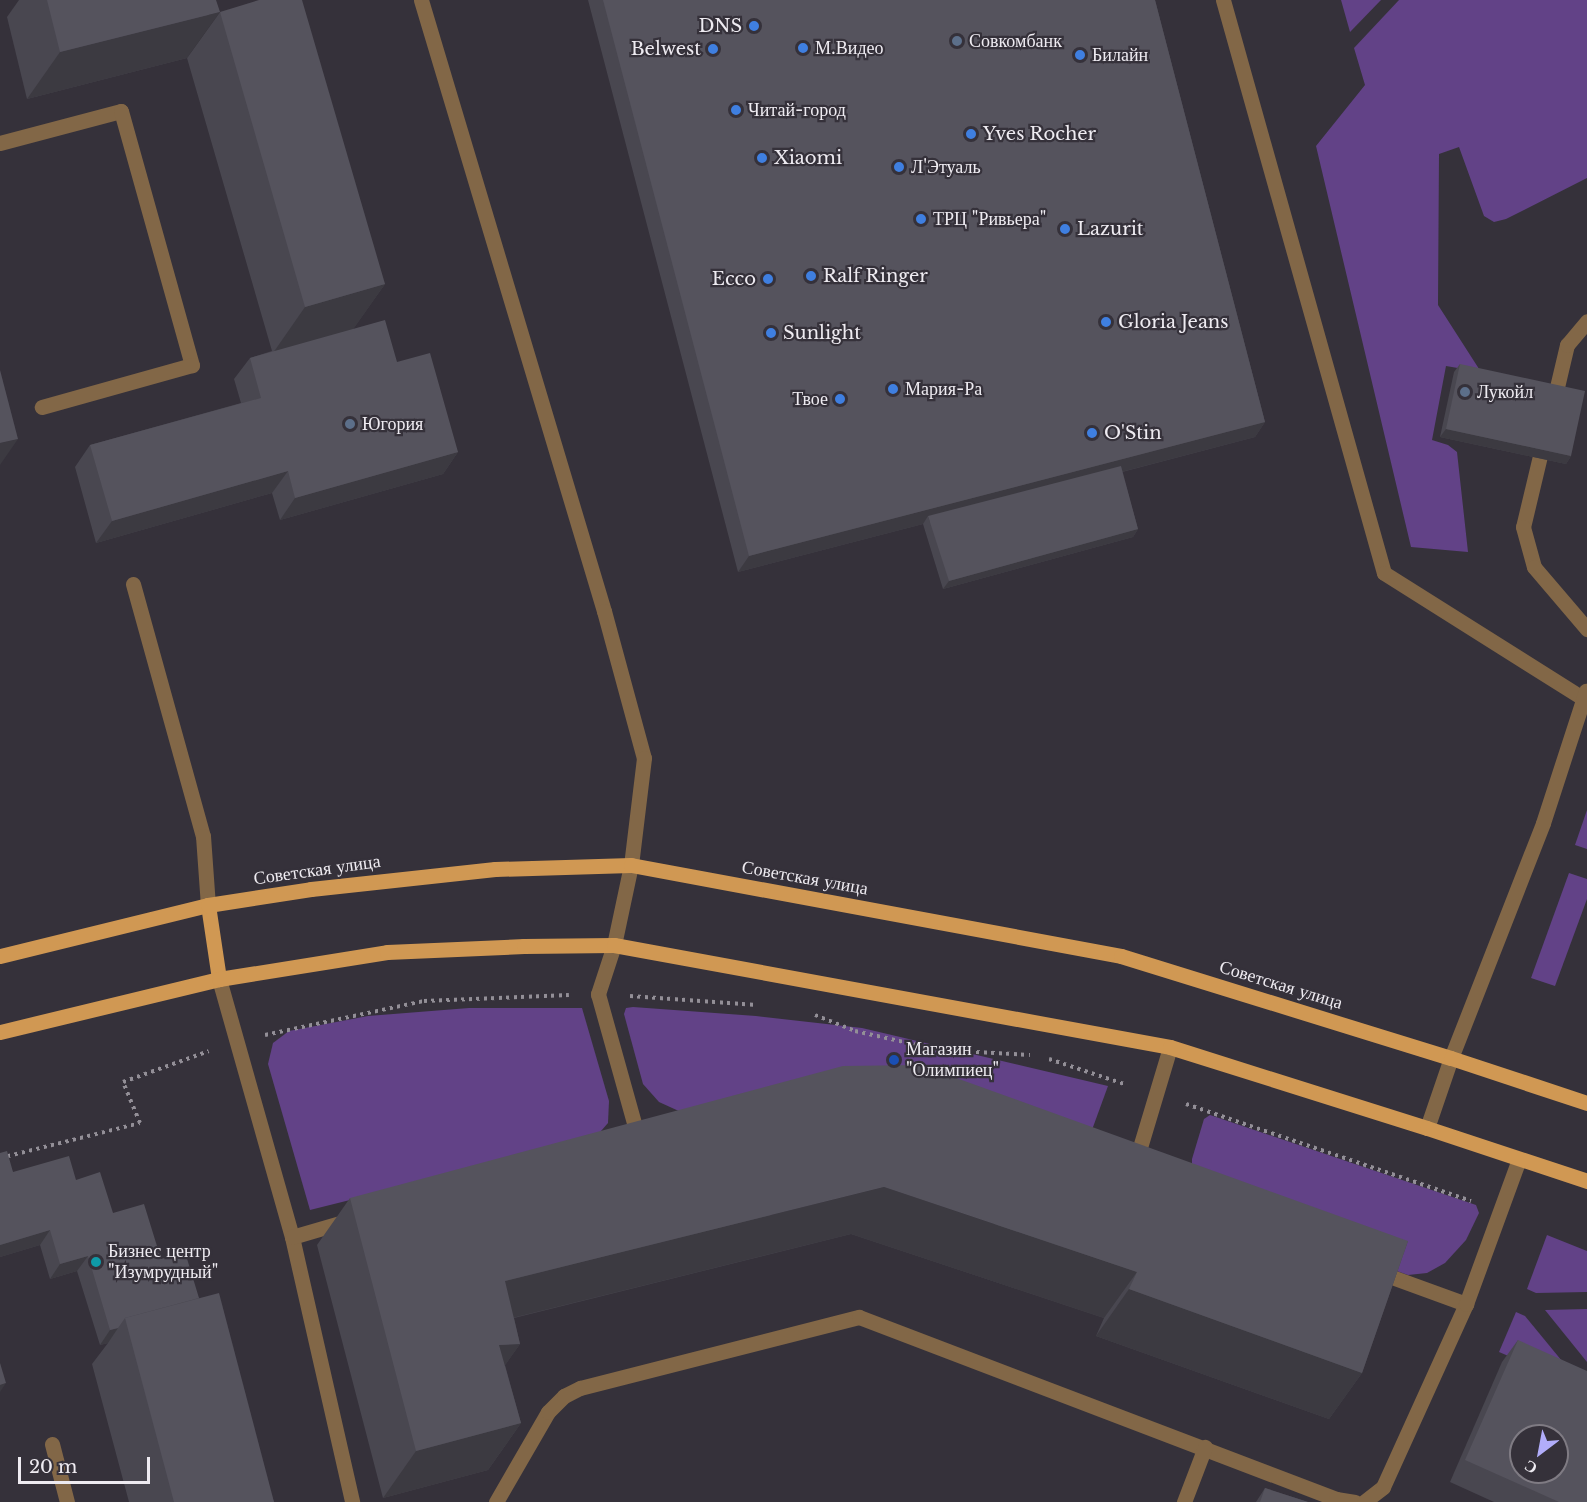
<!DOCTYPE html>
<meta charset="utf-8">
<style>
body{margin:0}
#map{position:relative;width:1587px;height:1502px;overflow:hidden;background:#35313a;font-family:"Libre Baskerville",serif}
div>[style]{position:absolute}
.green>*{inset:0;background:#624287}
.path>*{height:4px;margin-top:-2px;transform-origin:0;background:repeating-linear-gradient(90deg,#938f97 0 3px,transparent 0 7.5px)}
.minor>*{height:15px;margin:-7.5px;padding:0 7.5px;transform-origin:7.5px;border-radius:7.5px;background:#826747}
.major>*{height:15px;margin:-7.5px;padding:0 7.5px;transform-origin:7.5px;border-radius:7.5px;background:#d09853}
.wall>*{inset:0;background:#494750}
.shaded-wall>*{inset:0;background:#3c3a41}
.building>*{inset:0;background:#55535d}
.dots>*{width:16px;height:16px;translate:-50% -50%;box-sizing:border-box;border:3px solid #35313a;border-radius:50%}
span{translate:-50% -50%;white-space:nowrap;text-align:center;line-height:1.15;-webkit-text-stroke:4.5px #35313a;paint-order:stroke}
.poi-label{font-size:18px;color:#eeebf1}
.right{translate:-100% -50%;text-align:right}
.left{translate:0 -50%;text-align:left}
.street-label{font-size:18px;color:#eeebf1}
.north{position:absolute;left:1509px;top:1424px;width:60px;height:60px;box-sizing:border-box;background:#35313a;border:2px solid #7f7b83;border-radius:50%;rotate:212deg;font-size:16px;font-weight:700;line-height:24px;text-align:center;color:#eeebf1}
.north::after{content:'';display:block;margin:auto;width:21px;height:27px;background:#b1adfa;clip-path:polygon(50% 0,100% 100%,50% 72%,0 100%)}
.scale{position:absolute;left:18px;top:1457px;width:132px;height:27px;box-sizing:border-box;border:3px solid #eeebf1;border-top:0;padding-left:8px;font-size:18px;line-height:21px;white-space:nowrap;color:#eeebf1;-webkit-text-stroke:4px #35313a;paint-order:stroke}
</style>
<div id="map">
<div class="green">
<i style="clip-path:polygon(1341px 0,1381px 0,1350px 32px)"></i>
<i style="clip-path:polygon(1399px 0,1587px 0,1587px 178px,1506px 219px,1494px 222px,1484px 216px,1459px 147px,1439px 154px,1438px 305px,1481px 372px,1446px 366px,1432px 440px,1448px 445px,1457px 452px,1468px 552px,1411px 547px,1316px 146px,1365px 85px,1354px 48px)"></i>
<i style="clip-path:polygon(1587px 810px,1587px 849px,1575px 845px)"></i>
<i style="clip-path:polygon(1569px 873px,1587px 879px,1587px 899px,1555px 986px,1531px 978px)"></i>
<i style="clip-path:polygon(633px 1007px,756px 1016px,862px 1028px,1108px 1086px,1089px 1138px,681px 1112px,659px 1102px,643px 1084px,624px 1014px,626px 1008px)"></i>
<i style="clip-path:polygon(469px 1008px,582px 1008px,609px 1101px,608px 1123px,594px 1139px,310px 1210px,268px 1064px,273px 1043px,289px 1031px,368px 1016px)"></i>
<i style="clip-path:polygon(1210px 1115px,1476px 1205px,1479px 1213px,1466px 1240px,1445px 1263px,1427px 1273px,1408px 1275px,1216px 1206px,1192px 1179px,1192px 1159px,1204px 1119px)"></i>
<i style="clip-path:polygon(1547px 1235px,1587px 1251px,1587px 1292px,1536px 1293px,1527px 1289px)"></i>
<i style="clip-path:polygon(1587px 1309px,1587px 1362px,1545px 1310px)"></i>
<i style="clip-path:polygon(1516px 1312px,1525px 1316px,1585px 1389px,1499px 1352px)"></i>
</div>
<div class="path">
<i style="left:630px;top:996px;width:127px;rotate:4.1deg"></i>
<i style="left:815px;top:1015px;width:43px;rotate:21.8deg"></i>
<i style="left:855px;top:1031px;width:86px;rotate:12.7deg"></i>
<i style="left:939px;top:1050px;width:91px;rotate:3.1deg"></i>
<i style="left:265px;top:1035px;width:163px;rotate:-12.1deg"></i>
<i style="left:424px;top:1001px;width:145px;rotate:-2.4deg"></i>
<i style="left:1049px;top:1059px;width:82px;rotate:18.4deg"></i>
<i style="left:1186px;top:1104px;width:301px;rotate:18.8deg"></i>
<i style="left:0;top:1158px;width:144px;rotate:-14deg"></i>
<i style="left:140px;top:1123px;width:44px;rotate:-112.5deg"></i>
<i style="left:123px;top:1082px;width:91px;rotate:-19.8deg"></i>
</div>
<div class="minor">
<i style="left:421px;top:0;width:638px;rotate:73.33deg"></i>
<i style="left:604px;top:611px;width:152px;rotate:74.8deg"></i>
<i style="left:644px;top:758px;width:108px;rotate:96.9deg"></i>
<i style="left:631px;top:865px;width:82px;rotate:102deg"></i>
<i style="left:614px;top:945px;width:52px;rotate:108.1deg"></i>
<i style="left:598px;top:994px;width:148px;rotate:74.4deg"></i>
<i style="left:1223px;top:0;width:595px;rotate:74.31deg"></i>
<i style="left:1384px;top:573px;width:236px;rotate:32.2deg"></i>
<i style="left:0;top:143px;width:125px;rotate:-14.8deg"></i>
<i style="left:121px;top:111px;width:264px;rotate:74.4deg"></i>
<i style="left:192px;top:365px;width:156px;rotate:164.4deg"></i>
<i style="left:1553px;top:404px;width:61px;rotate:-76.7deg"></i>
<i style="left:1567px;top:345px;width:31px;rotate:-50deg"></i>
<i style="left:1544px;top:439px;width:90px;rotate:103.4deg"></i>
<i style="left:1523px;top:527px;width:41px;rotate:74.6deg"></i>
<i style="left:1534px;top:567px;width:82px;rotate:49.5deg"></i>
<i style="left:133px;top:584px;width:262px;rotate:74.5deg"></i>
<i style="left:203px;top:836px;width:69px;rotate:85.9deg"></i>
<i style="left:219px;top:979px;width:268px;rotate:74.2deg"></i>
<i style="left:292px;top:1237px;width:272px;rotate:77.2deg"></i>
<i style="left:1427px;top:1128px;width:74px;rotate:-71.1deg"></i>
<i style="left:1451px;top:1058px;width:252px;rotate:-68.6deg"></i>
<i style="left:1543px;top:823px;width:139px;rotate:-72deg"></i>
<i style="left:1135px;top:1164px;width:122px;rotate:-73.3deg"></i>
<i style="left:292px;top:1237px;width:60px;rotate:-16.3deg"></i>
<i style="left:1378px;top:1272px;width:94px;rotate:20deg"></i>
<i style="left:52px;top:1444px;width:60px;rotate:75.5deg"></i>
<i style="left:496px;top:1502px;width:104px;rotate:-60deg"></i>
<i style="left:548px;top:1412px;width:23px;rotate:-45deg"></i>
<i style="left:564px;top:1396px;width:18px;rotate:-27deg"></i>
<i style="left:580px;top:1388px;width:288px;rotate:-14.3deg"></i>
<i style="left:859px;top:1317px;width:511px;rotate:20.88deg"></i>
<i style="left:1336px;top:1499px;width:19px;rotate:9deg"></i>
<i style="left:1184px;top:1502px;width:59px;rotate:-69.1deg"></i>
<i style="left:1364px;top:1502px;width:24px;rotate:-38deg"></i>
<i style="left:1383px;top:1487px;width:201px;rotate:-65.6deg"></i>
<i style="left:1466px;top:1304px;width:154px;rotate:-69.9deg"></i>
</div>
<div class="major">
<i style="left:208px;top:905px;width:75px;rotate:81.5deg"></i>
<i style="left:0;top:956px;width:214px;rotate:-13.8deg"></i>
<i style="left:208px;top:905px;width:104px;rotate:-8.8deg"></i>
<i style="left:311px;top:889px;width:185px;rotate:-6.2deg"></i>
<i style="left:495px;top:869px;width:136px;rotate:-1.7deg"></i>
<i style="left:631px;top:865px;width:498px;rotate:10.5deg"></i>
<i style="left:1121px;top:956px;width:345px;rotate:17.2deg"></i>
<i style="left:1451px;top:1058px;width:143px;rotate:18.3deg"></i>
<i style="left:0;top:1032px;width:225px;rotate:-13.6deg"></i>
<i style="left:219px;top:979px;width:170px;rotate:-9.1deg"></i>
<i style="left:387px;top:952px;width:137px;rotate:-2.5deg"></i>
<i style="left:524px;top:946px;width:90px;rotate:-0.6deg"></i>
<i style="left:614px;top:945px;width:565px;rotate:10.4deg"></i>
<i style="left:1170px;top:1047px;width:269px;rotate:17.5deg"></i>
<i style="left:1427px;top:1128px;width:169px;rotate:18.3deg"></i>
</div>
<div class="wall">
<i style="clip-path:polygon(19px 0,216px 0,187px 58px,27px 99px,7px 17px)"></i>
<i style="clip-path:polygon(588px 0,1155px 0,1265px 422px,1255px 437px,1122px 472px,1138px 529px,1133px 537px,943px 589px,923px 524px,738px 572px)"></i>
<i style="clip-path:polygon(220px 12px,385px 284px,353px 329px,397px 362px,458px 452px,443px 474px,280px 520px,272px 493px,96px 543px,75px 467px,90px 445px,241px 403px,234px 379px,250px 358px,272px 351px,187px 58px)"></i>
<i style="clip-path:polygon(1460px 364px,1571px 456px,1566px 464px,1440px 437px,1454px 372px)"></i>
<i style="clip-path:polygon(0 1153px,13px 1172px,76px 1180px,113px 1213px,161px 1259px,199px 1298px,274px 1502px,129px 1502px,92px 1364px,108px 1343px,100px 1345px,77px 1271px,50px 1279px,40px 1245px,0 1257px)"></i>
<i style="clip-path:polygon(350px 1198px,1408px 1241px,1362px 1373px,1329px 1419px,1096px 1336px,1104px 1318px,851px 1234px,514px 1318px,520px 1344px,505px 1365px,521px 1423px,488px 1470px,383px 1498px,317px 1245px)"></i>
<i style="clip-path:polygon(1518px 1340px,1587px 1502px,1494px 1502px,1450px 1482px,1502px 1362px)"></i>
<i style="clip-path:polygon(1265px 1488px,1308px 1502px,1256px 1502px)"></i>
</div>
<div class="shaded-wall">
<i style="clip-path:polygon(220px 12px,187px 58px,27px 99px,60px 52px)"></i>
<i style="clip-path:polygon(385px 284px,352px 331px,273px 353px,305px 307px)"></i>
<i style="clip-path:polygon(1265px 422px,1255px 437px,930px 522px,928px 516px,923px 524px,738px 572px,749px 556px)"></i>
<i style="clip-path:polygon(1446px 429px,1571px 456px,1566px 464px,1440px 437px)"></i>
<i style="clip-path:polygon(18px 439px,0 465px,0 443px)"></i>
<i style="clip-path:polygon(458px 452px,443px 474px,280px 520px,295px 498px)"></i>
<i style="clip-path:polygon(288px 471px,272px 493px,96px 543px,112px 521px)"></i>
<i style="clip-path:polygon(1138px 529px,1133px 537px,943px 589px,949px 581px)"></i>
<i style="clip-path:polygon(884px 1187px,1137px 1272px,1104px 1318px,851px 1234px,472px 1328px,505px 1281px)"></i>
<i style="clip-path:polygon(50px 1230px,40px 1245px,0 1257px,0 1245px)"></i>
<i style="clip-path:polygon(88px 1256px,77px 1271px,50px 1279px,60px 1264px)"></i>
<i style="clip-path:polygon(1129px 1289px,1362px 1373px,1329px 1419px,1096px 1336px)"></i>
<i style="clip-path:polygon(118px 1328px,108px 1343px,100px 1345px,110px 1330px)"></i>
<i style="clip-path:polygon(520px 1344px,487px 1391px,499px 1345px)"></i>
<i style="clip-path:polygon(6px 1383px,0 1392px,0 1385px)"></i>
<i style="clip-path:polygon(521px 1423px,488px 1470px,383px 1498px,416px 1451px)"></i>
</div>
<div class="building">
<i style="clip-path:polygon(47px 0,216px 0,220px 12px,60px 52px)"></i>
<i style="clip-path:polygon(259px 0,302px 0,385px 284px,305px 307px,220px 12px)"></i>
<i style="clip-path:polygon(603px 0,1155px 0,1265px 422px,749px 556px)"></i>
<i style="clip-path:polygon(385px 320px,397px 362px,430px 353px,458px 452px,295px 498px,288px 471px,112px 521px,90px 445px,261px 398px,250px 358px)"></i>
<i style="clip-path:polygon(1460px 364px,1585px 391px,1571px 456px,1446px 429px)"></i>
<i style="clip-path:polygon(0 370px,18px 439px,0 443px)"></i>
<i style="clip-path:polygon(1121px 466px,1138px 529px,949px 581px,928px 516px)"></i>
<i style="clip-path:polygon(920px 1065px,1408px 1241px,1362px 1373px,1129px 1289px,1137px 1272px,884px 1187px,505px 1281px,520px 1344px,499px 1345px,521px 1423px,416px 1451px,350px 1198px,843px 1066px)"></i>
<i style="clip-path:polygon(7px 1151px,13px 1172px,69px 1156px,76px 1180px,100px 1172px,113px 1213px,144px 1204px,161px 1259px,185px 1252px,199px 1298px,125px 1318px,118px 1328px,110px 1330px,88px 1256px,60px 1264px,50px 1230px,0 1245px,0 1153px)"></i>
<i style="clip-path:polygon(219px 1293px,274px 1502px,174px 1502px,125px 1318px)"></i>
<i style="clip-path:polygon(evenodd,1518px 1340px,1587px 1371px,1587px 1502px,1559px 1502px,1465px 1460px,1518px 1340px,1521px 1436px,1557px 1436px,1557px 1472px,1521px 1472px,1521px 1436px)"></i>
<i style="clip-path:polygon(0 1363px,6px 1383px,0 1385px)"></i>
<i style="clip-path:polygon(1265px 1488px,1308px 1502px,1260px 1502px)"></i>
</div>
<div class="dots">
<i style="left:754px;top:26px;background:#3f7fe0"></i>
<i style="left:957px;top:41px;background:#5c6f8a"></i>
<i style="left:803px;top:48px;background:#3f7fe0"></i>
<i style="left:713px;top:49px;background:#3f7fe0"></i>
<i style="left:1080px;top:55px;background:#3f7fe0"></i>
<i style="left:736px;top:110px;background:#3f7fe0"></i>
<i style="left:971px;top:134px;background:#3f7fe0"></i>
<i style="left:762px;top:158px;background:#3f7fe0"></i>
<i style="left:899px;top:167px;background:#3f7fe0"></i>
<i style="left:921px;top:219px;background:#3f7fe0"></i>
<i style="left:1065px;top:229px;background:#3f7fe0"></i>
<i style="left:811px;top:276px;background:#3f7fe0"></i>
<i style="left:768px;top:279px;background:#3f7fe0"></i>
<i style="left:1106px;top:322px;background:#3f7fe0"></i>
<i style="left:771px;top:333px;background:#3f7fe0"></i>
<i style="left:893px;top:389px;background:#3f7fe0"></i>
<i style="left:1465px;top:392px;background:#5c6f8a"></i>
<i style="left:840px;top:399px;background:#3f7fe0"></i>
<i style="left:350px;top:424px;background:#5c6f8a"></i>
<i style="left:1092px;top:433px;background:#3f7fe0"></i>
<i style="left:894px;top:1060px;background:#1a4fb4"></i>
<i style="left:96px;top:1262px;background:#0f9aa8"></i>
</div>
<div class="poi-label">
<span class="right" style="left:742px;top:26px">DNS</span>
<span class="left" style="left:969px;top:41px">Совкомбанк</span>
<span class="left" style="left:815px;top:48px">М.Видео</span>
<span class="right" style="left:701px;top:49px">Belwest</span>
<span class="left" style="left:1092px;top:55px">Билайн</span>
<span class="left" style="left:748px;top:110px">Читай-город</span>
<span class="left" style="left:983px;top:134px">Yves Rocher</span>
<span class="left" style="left:774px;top:158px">Xiaomi</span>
<span class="left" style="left:911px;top:167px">Л'Этуаль</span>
<span class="left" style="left:933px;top:219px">ТРЦ "Ривьера"</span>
<span class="left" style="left:1077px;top:229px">Lazurit</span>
<span class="left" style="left:823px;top:276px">Ralf Ringer</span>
<span class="right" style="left:756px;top:279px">Ecco</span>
<span class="left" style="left:1118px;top:322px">Gloria Jeans</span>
<span class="left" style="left:783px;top:333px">Sunlight</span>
<span class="left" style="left:905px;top:389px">Мария-Ра</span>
<span class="left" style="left:1477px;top:392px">Лукойл</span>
<span class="right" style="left:828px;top:399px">Твое</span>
<span class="left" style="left:362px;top:424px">Югория</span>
<span class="left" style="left:1104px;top:433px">O'Stin</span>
<span class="left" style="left:906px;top:1060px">Магазин<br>"Олимпиец"</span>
<span class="left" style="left:108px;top:1262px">Бизнес центр<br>"Изумрудный"</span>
</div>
<div class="street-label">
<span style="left:317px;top:870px;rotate:-8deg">Советская улица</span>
<span style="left:805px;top:878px;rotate:10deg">Советская улица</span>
<span style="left:1281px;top:985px;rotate:17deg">Советская улица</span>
</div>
<div class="north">С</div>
<div class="scale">20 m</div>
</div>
